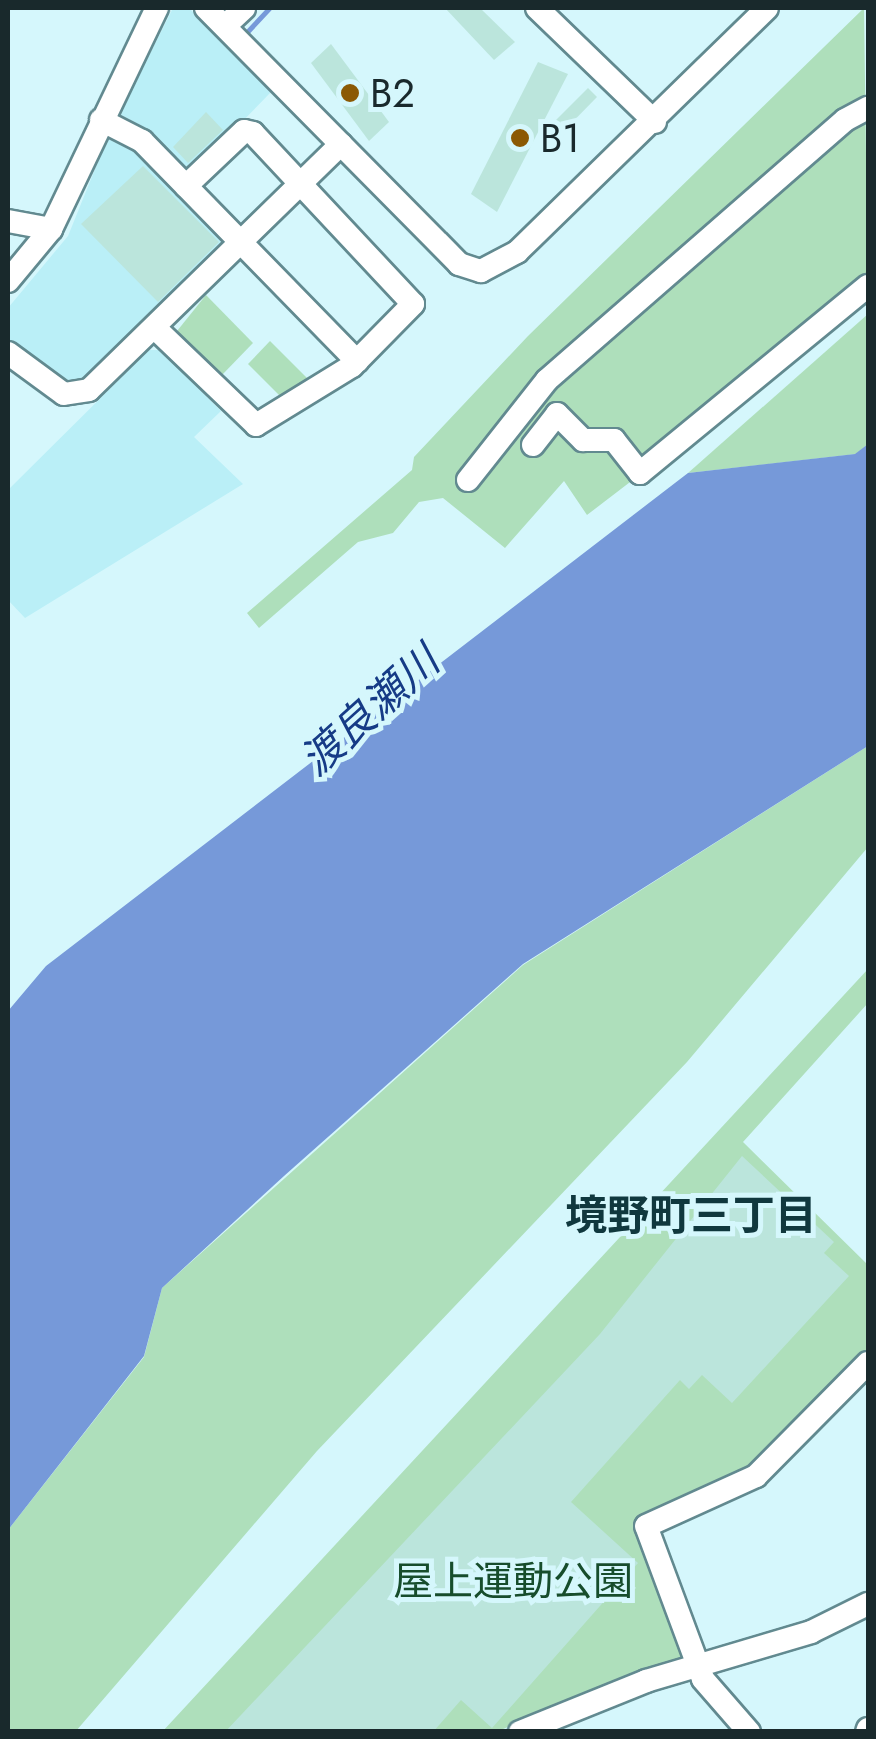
<!DOCTYPE html>
<meta charset="utf-8">
<style>
body{margin:0}
#map{position:relative;width:876px;height:1739px;overflow:hidden;background:#d5f7fc;font-family:Jost,"Noto Sans JP",sans-serif}
div>[style]{position:absolute}
.built>*{inset:0;background:#baeff7}
.green>*{inset:0;background:#aedfbb}
.water>*{inset:0;background:#7699d9}
.stream>*{height:5px;margin:-2.5px;padding:0 2.5px;transform-origin:2.5px;border-radius:2.5px;background:#7699d9}
.building>*{inset:0;background:#bbe5dc}
.roads{filter:drop-shadow(2px 0 #628a90) drop-shadow(-2px 0 #628a90) drop-shadow(0 2px #628a90) drop-shadow(0 -2px #628a90)}
.minor>*{height:22px;margin:-11px;padding:0 11px;transform-origin:11px;border-radius:11px;background:#fff}
.dots>*{width:28px;height:28px;translate:-50% -50%;box-sizing:border-box;border:5px solid #d5f7fc;border-radius:50%}
span{translate:-50% -50%;white-space:nowrap;text-align:center;line-height:1.15;-webkit-text-stroke:10px #d5f7fc;paint-order:stroke}
.poi-label{font-size:40px;color:#19292c}
.left{translate:0 -50%;text-align:left}
.park-label{font-size:40px;color:#174d2c}
.water-label{font-size:42px;color:#163b86;font-style:italic}
.neighbourhood-label{font-size:42px;color:#10383e;font-weight:700}
.frame{position:absolute;inset:0;border:10px solid #19292c;pointer-events:none}
</style>
<div id="map">
<div class="built">
<i style="clip-path:polygon(173px 8px,189px 8px,271px 92px,192px 173px,182px 173px,119px 115px)"></i>
<i style="clip-path:polygon(116px 135px,137px 146px,226px 245px,93px 379px,64px 383px,8px 343px,8px 308px,68px 236px,108px 137px)"></i>
<i style="clip-path:polygon(149px 350px,160px 350px,221px 411px,194px 437px,243px 484px,25px 618px,8px 600px,8px 490px)"></i>
</div>
<div class="green">
<i style="clip-path:polygon(864px 8px,868px 300px,587px 515px,564px 481px,505px 548px,443px 498px,419px 502px,393px 533px,358px 542px,259px 628px,247px 613px,412px 470px,414px 457px,528px 336px)"></i>
<i style="clip-path:polygon(206px 295px,253px 343px,221px 376px,173px 336px)"></i>
<i style="clip-path:polygon(868px 314px,868px 444px,856px 454px,688px 473px)"></i>
<i style="clip-path:polygon(270px 341px,312px 383px,284px 400px,248px 364px)"></i>
<i style="clip-path:polygon(868px 746px,868px 847px,687px 1062px,317px 1451px,76px 1731px,8px 1731px,8px 1530px,144px 1357px,162px 1288px,523px 965px)"></i>
<i style="clip-path:polygon(868px 969px,868px 1003px,743px 1142px,868px 1265px,868px 1348px,746px 1474px,643px 1513px,636px 1532px,660px 1573px,688px 1657px,498px 1731px,162px 1732px)"></i>
</div>
<div class="water">
<i style="clip-path:polygon(868px 444px,868px 746px,523px 964px,284px 1176px,162px 1288px,144px 1356px,8px 1530px,8px 1011px,46px 966px,688px 473px,855px 454px)"></i>
</div>
<div class="stream">
<i style="left:246px;top:33px;width:34px;rotate:-47deg"></i>
</div>
<div class="building">
<i style="clip-path:polygon(445px 8px,480px 8px,515px 42px,494px 60px)"></i>
<i style="clip-path:polygon(331px 44px,389px 122px,369px 141px,311px 63px)"></i>
<i style="clip-path:polygon(538px 62px,568px 74px,497px 212px,471px 194px)"></i>
<i style="clip-path:polygon(588px 88px,597px 97px,552px 143px,543px 133px)"></i>
<i style="clip-path:polygon(206px 112px,223px 130px,188px 163px,173px 147px)"></i>
<i style="clip-path:polygon(143px 166px,219px 242px,158px 302px,81px 224px)"></i>
<i style="clip-path:polygon(742px 1156px,834px 1242px,824px 1253px,849px 1276px,732px 1403px,702px 1375px,689px 1389px,680px 1380px,571px 1502px,638px 1563px,492px 1728px,461px 1700px,433px 1732px,225px 1732px,600px 1334px)"></i>
</div>
<div class="roads">
<div class="minor">
<i style="left:206px;top:8px;width:360px;rotate:45.3deg"></i>
<i style="left:459px;top:264px;width:23px;rotate:18deg"></i>
<i style="left:481px;top:271px;width:41px;rotate:-27.8deg"></i>
<i style="left:517px;top:252px;width:349px;rotate:-44.3deg"></i>
<i style="left:537px;top:8px;width:164px;rotate:44deg"></i>
<i style="left:225px;top:26px;width:26px;rotate:-43deg"></i>
<i style="left:101px;top:120px;width:46px;rotate:27.1deg"></i>
<i style="left:142px;top:141px;width:308px;rotate:45.7deg"></i>
<i style="left:8px;top:221px;width:44px;rotate:10.5deg"></i>
<i style="left:8px;top:281px;width:67px;rotate:-50.4deg"></i>
<i style="left:51px;top:229px;width:245px;rotate:-64.4deg"></i>
<i style="left:155px;top:328px;width:140px;rotate:43.8deg"></i>
<i style="left:256px;top:425px;width:113px;rotate:-31.6deg"></i>
<i style="left:352px;top:366px;width:87px;rotate:-45.5deg"></i>
<i style="left:413px;top:304px;width:234px;rotate:-133.1deg"></i>
<i style="left:253px;top:133px;width:9px;rotate:-167deg"></i>
<i style="left:244px;top:131px;width:80px;rotate:136.5deg"></i>
<i style="left:8px;top:353px;width:69px;rotate:36.2deg"></i>
<i style="left:64px;top:394px;width:25px;rotate:-9deg"></i>
<i style="left:89px;top:390px;width:352px;rotate:-44.3deg"></i>
<i style="left:533px;top:445px;width:39px;rotate:-52deg"></i>
<i style="left:557px;top:414px;width:37px;rotate:45deg"></i>
<i style="left:583px;top:440px;width:31px"></i>
<i style="left:614px;top:440px;width:42px;rotate:51.8deg"></i>
<i style="left:640px;top:473px;width:295px;rotate:-39.4deg"></i>
<i style="left:468px;top:480px;width:127px;rotate:-51.7deg"></i>
<i style="left:547px;top:380px;width:395px;rotate:-41.1deg"></i>
<i style="left:845px;top:120px;width:26px;rotate:-28deg"></i>
<i style="left:520px;top:1732px;width:136px;rotate:-22deg"></i>
<i style="left:646px;top:1681px;width:172px;rotate:-16.5deg"></i>
<i style="left:811px;top:1632px;width:64px;rotate:-26.2deg"></i>
<i style="left:749px;top:1732px;width:70px;rotate:-131deg"></i>
<i style="left:703px;top:1679px;width:163px;rotate:-110.4deg"></i>
<i style="left:646px;top:1526px;width:121px;rotate:-24.4deg"></i>
<i style="left:756px;top:1476px;width:159px;rotate:-45.3deg"></i>
<i style="left:867px;top:1732px;width:3px;rotate:-72deg"></i>
</div>
</div>
<div class="dots">
<i style="left:350px;top:93px;background:#8b5904"></i>
<i style="left:520px;top:138px;background:#8b5904"></i>
</div>
<div class="poi-label">
<span class="left" style="left:370px;top:93px">B2</span>
<span class="left" style="left:540px;top:138px">B1</span>
</div>
<div class="park-label">
<span style="left:513px;top:1581px">屋上運動公園</span>
</div>
<div class="water-label">
<span style="left:370px;top:711px;rotate:-42deg">渡良瀬川</span>
</div>
<div class="neighbourhood-label">
<span style="left:691px;top:1216px">境野町三丁目</span>
</div>
<div class="frame"></div>
</div>
